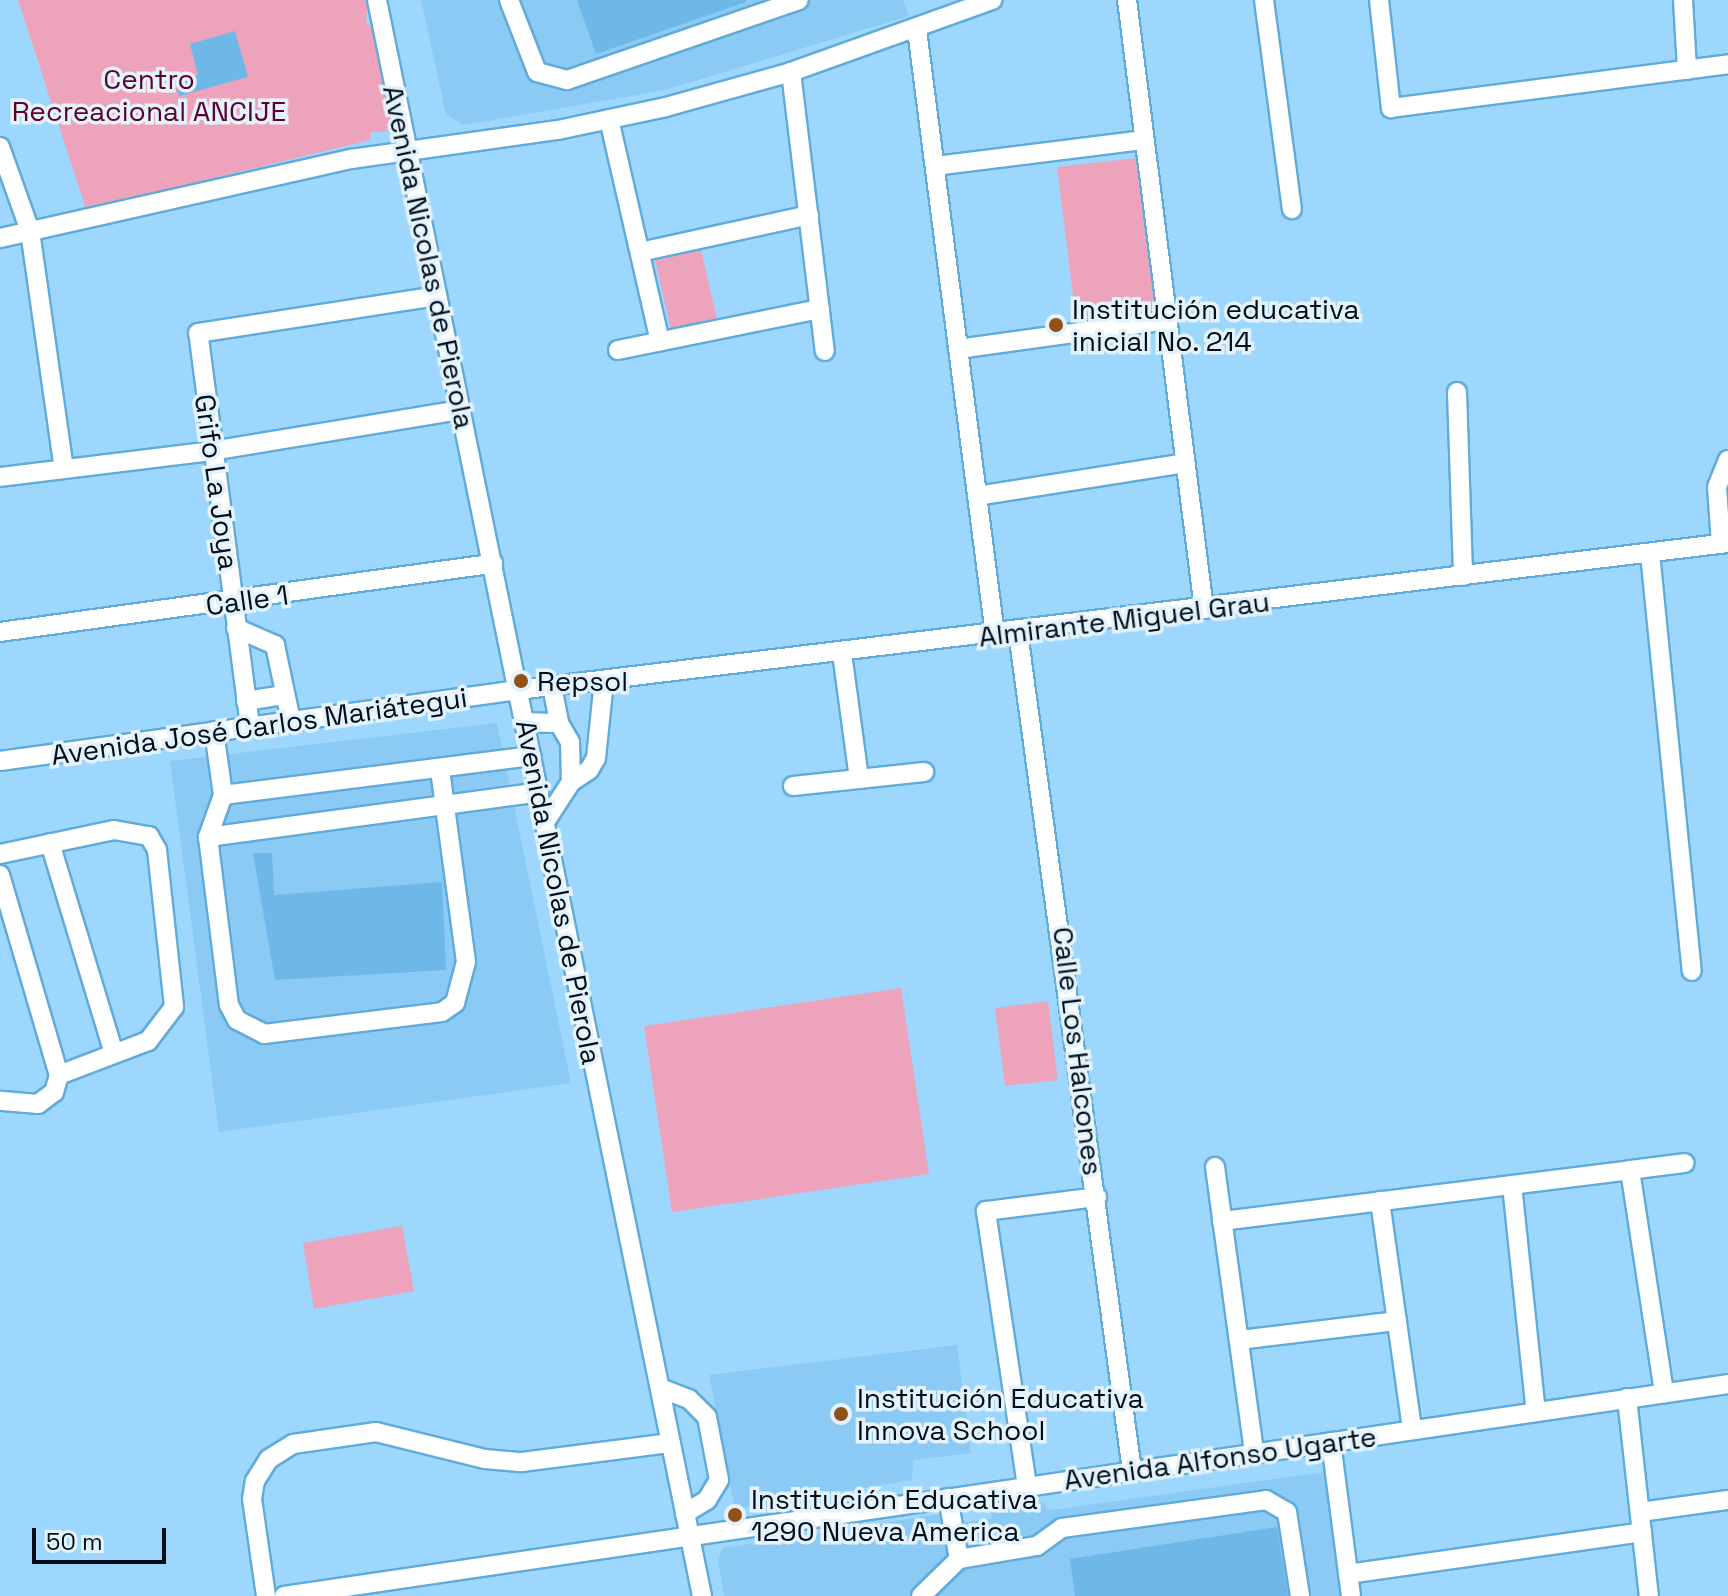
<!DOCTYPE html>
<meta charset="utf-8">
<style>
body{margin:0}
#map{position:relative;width:1728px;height:1596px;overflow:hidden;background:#9dd7fd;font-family:"Space Grotesk",sans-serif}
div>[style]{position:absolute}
.built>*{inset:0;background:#8bcaf4}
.green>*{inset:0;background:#eda3bc}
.building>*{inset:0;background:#6eb8e7}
.roads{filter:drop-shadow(2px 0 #61abd8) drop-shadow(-2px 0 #61abd8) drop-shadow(0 2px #61abd8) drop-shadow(0 -2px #61abd8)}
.minor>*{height:18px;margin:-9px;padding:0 9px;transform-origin:9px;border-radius:9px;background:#fff}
.dots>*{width:22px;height:22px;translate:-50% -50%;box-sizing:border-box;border:4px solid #e3f2fb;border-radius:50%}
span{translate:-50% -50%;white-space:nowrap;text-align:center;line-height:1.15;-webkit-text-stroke:7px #e3f2fb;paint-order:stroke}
.park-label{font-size:28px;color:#5d0131}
.street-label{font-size:28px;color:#000e1b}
.poi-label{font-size:28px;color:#000e1b}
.left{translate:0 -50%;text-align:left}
.scale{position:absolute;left:32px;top:1528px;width:134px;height:36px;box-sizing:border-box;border:4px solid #000e1b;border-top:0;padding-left:10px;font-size:24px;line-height:28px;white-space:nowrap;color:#000e1b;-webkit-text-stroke:6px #e3f2fb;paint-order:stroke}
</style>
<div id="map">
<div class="built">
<i style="clip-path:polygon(421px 0,903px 0,909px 16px,665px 90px,463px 125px,446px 114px)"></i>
<i style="clip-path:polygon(497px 723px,571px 1083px,219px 1132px,170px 761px)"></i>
<i style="clip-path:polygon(957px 1345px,971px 1453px,913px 1460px,912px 1480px,741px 1508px,734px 1504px,709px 1375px)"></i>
<i style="clip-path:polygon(1325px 1472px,1340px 1596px,724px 1596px,718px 1560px,723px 1548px,948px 1513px,959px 1523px,992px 1519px,990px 1509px,1043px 1502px,1048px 1510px,1059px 1509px)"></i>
</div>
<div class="green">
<i style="clip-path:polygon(18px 0,368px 0,366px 22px,376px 32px,396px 135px,391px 130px,370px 133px,371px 140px,86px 209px)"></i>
<i style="clip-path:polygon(1138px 158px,1156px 309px,1076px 319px,1057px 167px)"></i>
<i style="clip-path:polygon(701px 250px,717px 319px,671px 330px,655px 260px)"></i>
<i style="clip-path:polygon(901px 988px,929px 1174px,672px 1212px,644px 1026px)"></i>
<i style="clip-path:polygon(1048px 1001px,1058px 1080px,1005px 1086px,995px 1008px)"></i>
<i style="clip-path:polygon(402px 1226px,414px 1291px,314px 1309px,303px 1243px)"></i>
</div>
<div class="building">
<i style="clip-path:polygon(577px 0,746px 0,746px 2px,596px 54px)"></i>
<i style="clip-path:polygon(235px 31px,248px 77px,179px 96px,175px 81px,198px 75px,190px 44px)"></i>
<i style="clip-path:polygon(253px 853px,272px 853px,274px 895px,442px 882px,446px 970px,275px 980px)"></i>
<i style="clip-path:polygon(1277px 1527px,1288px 1596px,1075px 1596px,1070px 1559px)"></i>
</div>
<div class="roads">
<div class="minor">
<i style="left:377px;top:0;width:1629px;rotate:78.49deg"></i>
<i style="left:509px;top:0;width:77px;rotate:68.7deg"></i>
<i style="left:537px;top:72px;width:31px;rotate:15deg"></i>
<i style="left:567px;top:80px;width:245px;rotate:-19deg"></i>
<i style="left:1127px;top:0;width:614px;rotate:82.79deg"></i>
<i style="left:1264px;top:0;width:211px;rotate:82.4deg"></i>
<i style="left:1379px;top:0;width:109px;rotate:83.7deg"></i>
<i style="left:1391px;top:108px;width:340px;rotate:-7.4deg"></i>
<i style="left:1683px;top:0;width:70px;rotate:86.7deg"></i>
<i style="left:917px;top:30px;width:610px;rotate:82.65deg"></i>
<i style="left:791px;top:72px;width:281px;rotate:83.1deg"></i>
<i style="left:609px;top:119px;width:228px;rotate:77.1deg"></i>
<i style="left:0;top:147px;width:89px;rotate:70.3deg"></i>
<i style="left:30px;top:231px;width:240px;rotate:81.9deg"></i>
<i style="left:935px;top:166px;width:210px;rotate:-7.1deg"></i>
<i style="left:0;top:238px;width:360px;rotate:-12.7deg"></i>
<i style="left:351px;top:159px;width:209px;rotate:-8deg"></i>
<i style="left:558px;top:130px;width:110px;rotate:-12deg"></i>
<i style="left:666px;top:107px;width:130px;rotate:-15.6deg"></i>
<i style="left:791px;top:72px;width:214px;rotate:-19.7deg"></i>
<i style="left:640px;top:252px;width:173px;rotate:-12.3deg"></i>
<i style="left:958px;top:349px;width:211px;rotate:-7.9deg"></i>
<i style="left:618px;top:350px;width:206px;rotate:-11.5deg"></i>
<i style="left:1457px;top:392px;width:184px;rotate:88.1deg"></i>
<i style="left:0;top:477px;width:214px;rotate:-7deg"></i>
<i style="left:212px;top:451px;width:252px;rotate:-9.4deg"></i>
<i style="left:977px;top:496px;width:211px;rotate:-9deg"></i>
<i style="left:1721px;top:544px;width:57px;rotate:-94deg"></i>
<i style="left:1717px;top:487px;width:29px;rotate:-68deg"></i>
<i style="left:1650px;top:553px;width:420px;rotate:84.3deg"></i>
<i style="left:236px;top:628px;width:43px;rotate:23.6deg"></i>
<i style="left:275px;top:645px;width:78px;rotate:78.1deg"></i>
<i style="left:0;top:632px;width:498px;rotate:-7.9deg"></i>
<i style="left:1018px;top:632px;width:847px;rotate:82.26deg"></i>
<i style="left:842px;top:653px;width:127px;rotate:82.3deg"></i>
<i style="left:552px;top:686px;width:38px;rotate:79deg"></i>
<i style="left:246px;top:701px;width:37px;rotate:-9deg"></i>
<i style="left:525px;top:722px;width:34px;rotate:2deg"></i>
<i style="left:559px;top:723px;width:22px;rotate:60deg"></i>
<i style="left:570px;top:742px;width:40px;rotate:88.6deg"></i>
<i style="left:571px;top:782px;width:48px;rotate:123deg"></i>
<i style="left:250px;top:726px;width:396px;rotate:-97.5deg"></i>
<i style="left:198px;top:333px;width:242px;rotate:-8.8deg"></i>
<i style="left:214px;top:731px;width:65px;rotate:82deg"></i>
<i style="left:223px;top:795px;width:45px;rotate:109.7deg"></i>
<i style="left:208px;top:837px;width:169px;rotate:82.9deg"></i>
<i style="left:229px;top:1005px;width:17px;rotate:62deg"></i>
<i style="left:237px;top:1020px;width:30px;rotate:27deg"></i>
<i style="left:264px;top:1034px;width:179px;rotate:-7deg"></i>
<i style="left:442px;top:1012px;width:16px;rotate:-35deg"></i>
<i style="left:455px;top:1003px;width:42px;rotate:-75deg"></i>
<i style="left:466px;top:962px;width:195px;rotate:-97.7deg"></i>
<i style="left:0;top:761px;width:523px;rotate:-7.8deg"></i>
<i style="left:518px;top:690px;width:1219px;rotate:-6.93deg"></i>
<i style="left:571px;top:782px;width:22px;rotate:-34deg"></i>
<i style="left:589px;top:770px;width:14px;rotate:-60deg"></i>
<i style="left:596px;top:758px;width:77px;rotate:-84.1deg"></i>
<i style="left:793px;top:786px;width:132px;rotate:-6.1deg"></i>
<i style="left:223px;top:795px;width:311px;rotate:-7.2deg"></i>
<i style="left:208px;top:837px;width:334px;rotate:-7.7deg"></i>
<i style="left:50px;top:843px;width:220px;rotate:73.1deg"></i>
<i style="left:0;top:854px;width:116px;rotate:-11.9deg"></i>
<i style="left:114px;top:830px;width:36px;rotate:10deg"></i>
<i style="left:149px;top:836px;width:16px;rotate:60deg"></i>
<i style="left:157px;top:850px;width:158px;rotate:83.8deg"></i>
<i style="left:174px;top:1007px;width:43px;rotate:127.4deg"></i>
<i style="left:148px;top:1041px;width:95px;rotate:159.1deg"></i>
<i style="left:0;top:875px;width:209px;rotate:73.6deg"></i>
<i style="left:59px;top:1075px;width:18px;rotate:106deg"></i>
<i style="left:54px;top:1092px;width:20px;rotate:143deg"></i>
<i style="left:38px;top:1104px;width:38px;rotate:-175deg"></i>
<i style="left:1215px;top:1167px;width:289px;rotate:82.2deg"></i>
<i style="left:1630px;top:1170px;width:55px;rotate:-7.3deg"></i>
<i style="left:1512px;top:1185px;width:228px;rotate:84deg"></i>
<i style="left:1380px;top:1201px;width:231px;rotate:82deg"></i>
<i style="left:1222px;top:1221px;width:411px;rotate:-7.1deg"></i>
<i style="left:1630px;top:1170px;width:226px;rotate:81.3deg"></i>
<i style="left:1239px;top:1340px;width:159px;rotate:-6.9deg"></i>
<i style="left:660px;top:1388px;width:31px;rotate:21deg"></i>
<i style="left:689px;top:1399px;width:25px;rotate:45deg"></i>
<i style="left:707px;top:1417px;width:64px;rotate:79.2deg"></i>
<i style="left:719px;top:1480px;width:23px;rotate:121deg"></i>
<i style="left:707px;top:1500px;width:26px;rotate:149deg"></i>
<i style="left:1627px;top:1398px;width:199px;rotate:83.7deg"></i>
<i style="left:1331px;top:1442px;width:155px;rotate:82.6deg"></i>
<i style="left:1027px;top:1486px;width:278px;rotate:-98.5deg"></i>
<i style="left:986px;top:1211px;width:112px;rotate:-7.2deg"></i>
<i style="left:948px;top:1498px;width:62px;rotate:79.8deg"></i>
<i style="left:1640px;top:1512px;width:89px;rotate:-7.8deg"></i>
<i style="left:1348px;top:1574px;width:297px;rotate:-8.1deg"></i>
<i style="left:266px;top:1596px;width:98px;rotate:-98.2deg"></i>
<i style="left:252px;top:1499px;width:18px;rotate:-81deg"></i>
<i style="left:255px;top:1481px;width:26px;rotate:-58deg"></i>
<i style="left:269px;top:1459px;width:28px;rotate:-32deg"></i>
<i style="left:293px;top:1444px;width:84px;rotate:-8.2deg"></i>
<i style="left:376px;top:1432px;width:112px;rotate:13.9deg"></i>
<i style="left:485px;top:1459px;width:37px;rotate:5deg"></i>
<i style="left:522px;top:1462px;width:150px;rotate:-7.3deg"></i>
<i style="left:284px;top:1596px;width:1459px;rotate:-8.35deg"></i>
<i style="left:921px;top:1596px;width:53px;rotate:-44.2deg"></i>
<i style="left:959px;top:1559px;width:79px;rotate:-9.5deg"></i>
<i style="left:1037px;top:1546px;width:31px;rotate:-36deg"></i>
<i style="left:1062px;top:1528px;width:206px;rotate:-7.8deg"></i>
<i style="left:1266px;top:1500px;width:24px;rotate:30deg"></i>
<i style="left:1287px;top:1512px;width:85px;rotate:81.2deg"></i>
</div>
</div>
<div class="dots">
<i style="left:1056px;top:325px;background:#91521a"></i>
<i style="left:521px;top:681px;background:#91521a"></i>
<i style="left:841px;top:1414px;background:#91521a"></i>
<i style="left:735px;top:1515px;background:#91521a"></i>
</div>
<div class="park-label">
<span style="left:149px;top:95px">Centro<br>Recreacional ANCIJE</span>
</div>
<div class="street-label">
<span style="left:429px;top:257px;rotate:78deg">Avenida Nicolas de Pierola</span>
<span style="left:217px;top:482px;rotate:82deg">Grifo La Joya</span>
<span style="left:247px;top:600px;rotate:-8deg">Calle 1</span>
<span style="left:1124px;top:619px;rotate:-7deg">Almirante Miguel Grau</span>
<span style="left:259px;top:726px;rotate:-8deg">Avenida José Carlos Mariátegui</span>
<span style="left:559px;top:892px;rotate:79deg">Avenida Nicolas de Pierola</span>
<span style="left:1078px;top:1051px;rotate:83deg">Calle Los Halcones</span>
<span style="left:1220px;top:1458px;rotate:-8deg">Avenida Alfonso Ugarte</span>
</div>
<div class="poi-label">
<span class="left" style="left:1072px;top:325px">Institución educativa<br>inicial No. 214</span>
<span class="left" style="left:537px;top:681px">Repsol</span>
<span class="left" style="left:857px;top:1414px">Institución Educativa<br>Innova School</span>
<span class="left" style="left:751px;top:1515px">Institución Educativa<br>1290 Nueva America</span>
</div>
<div class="scale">50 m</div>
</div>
